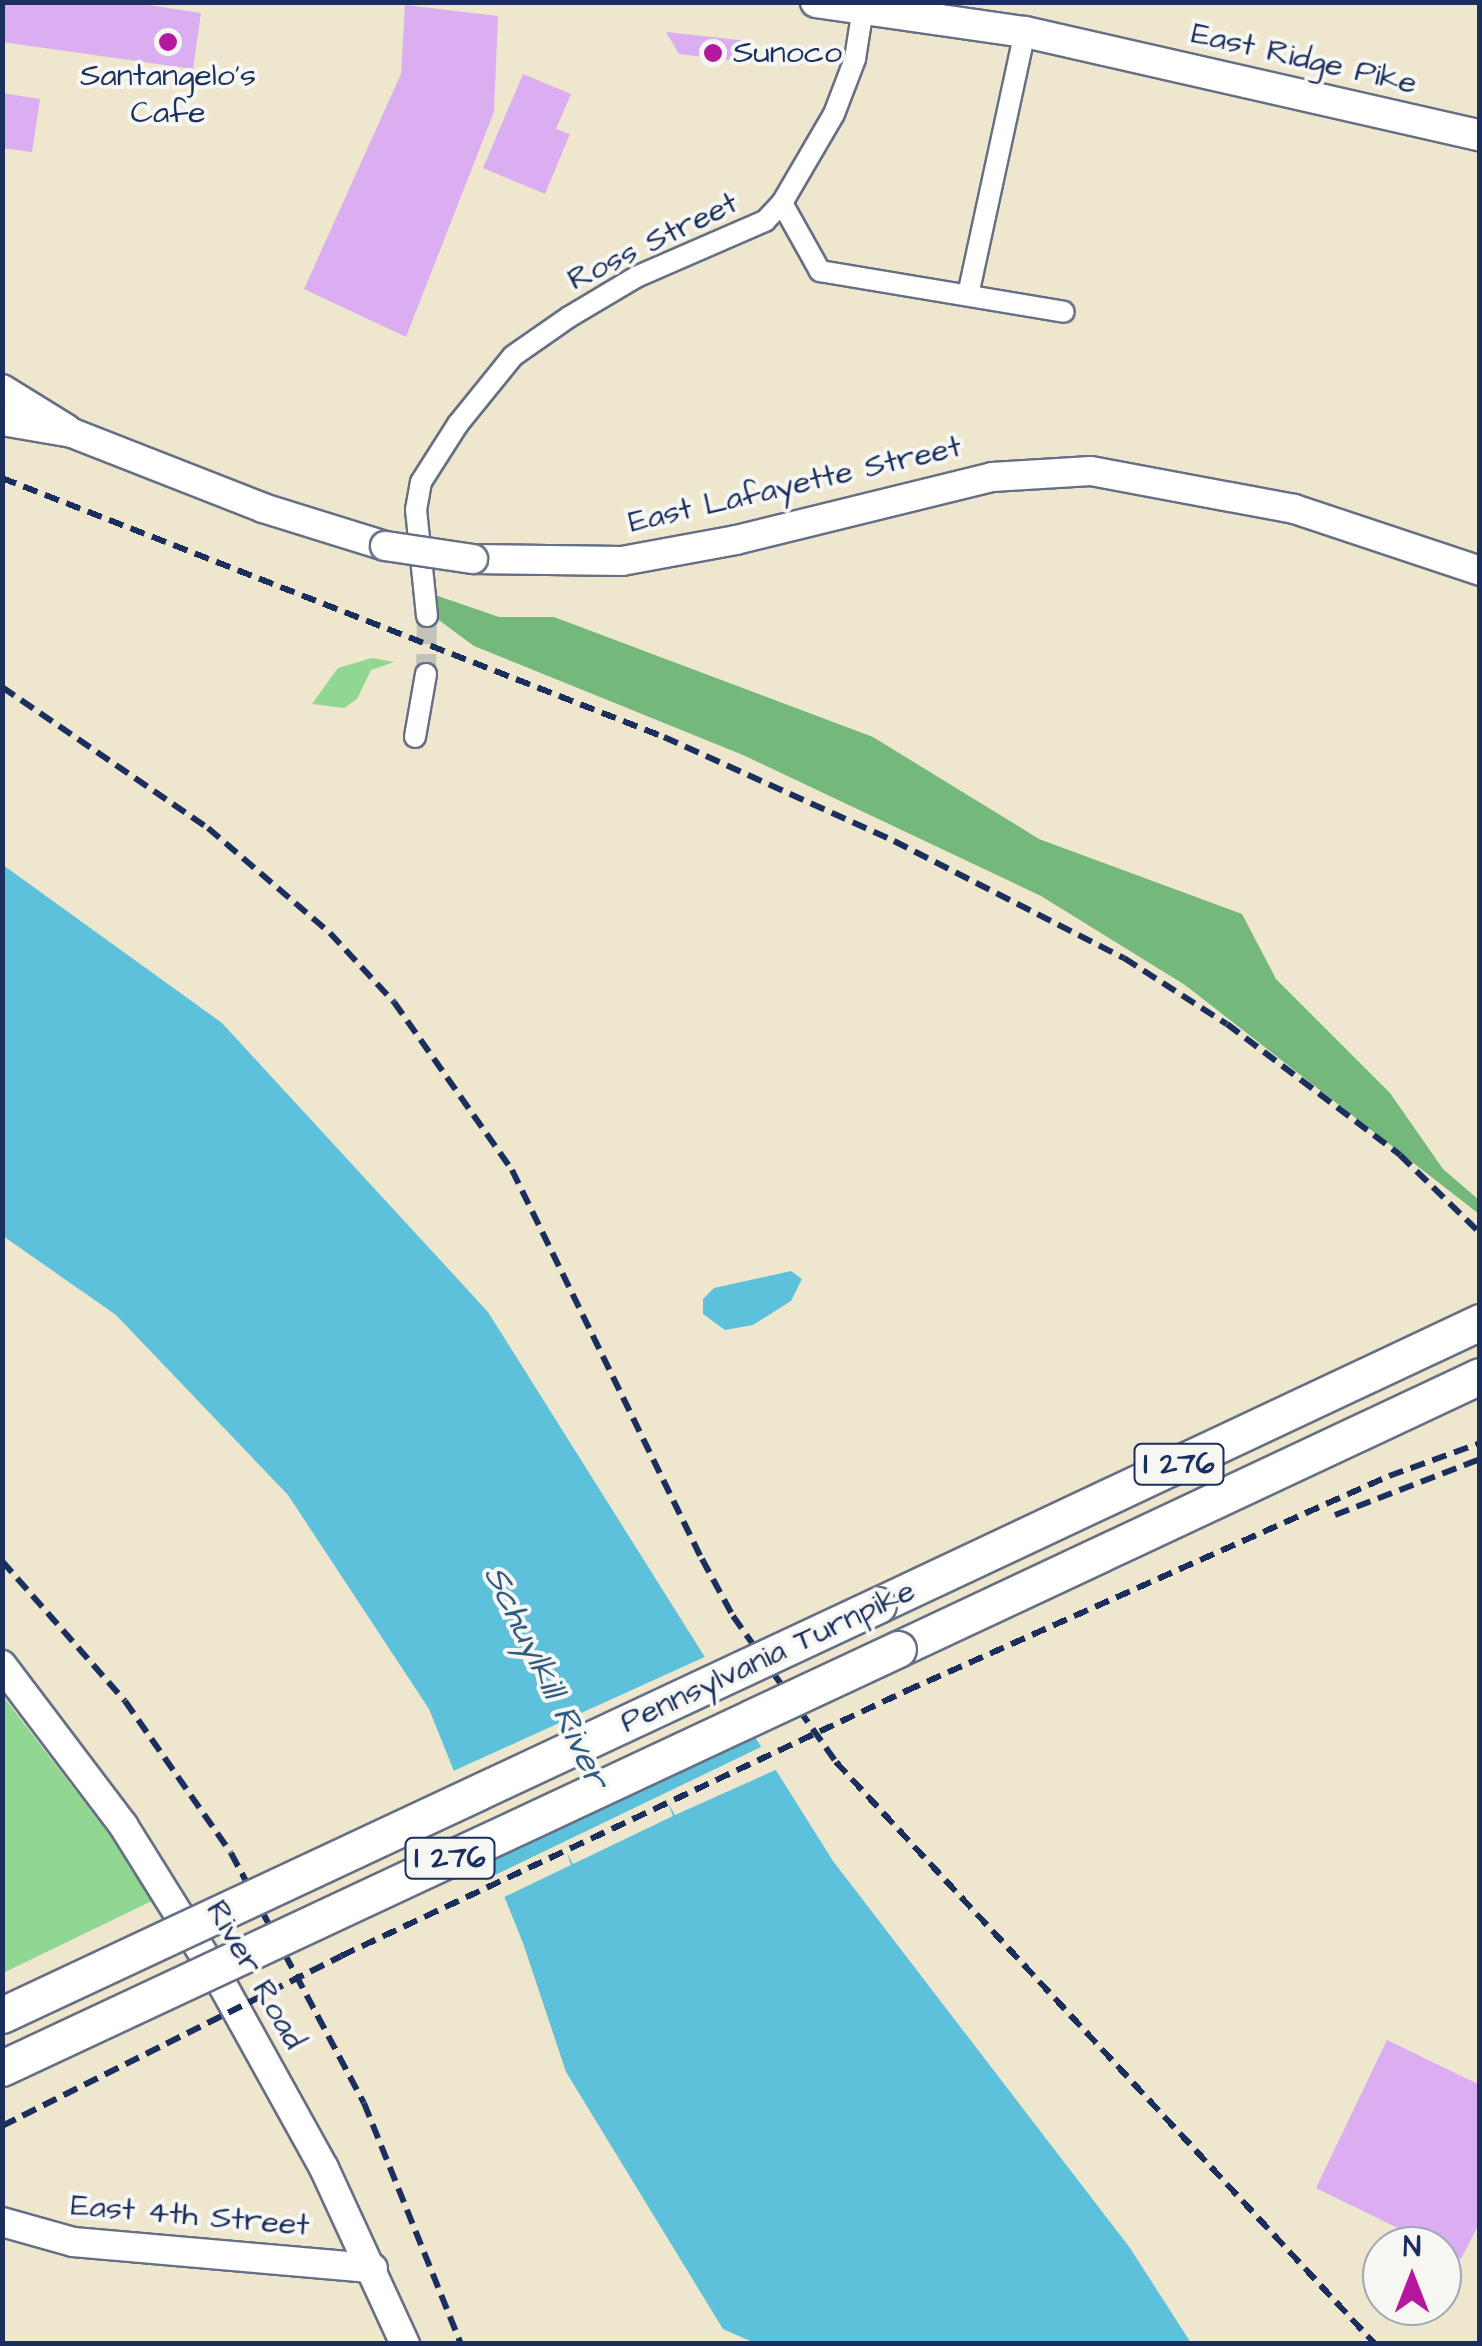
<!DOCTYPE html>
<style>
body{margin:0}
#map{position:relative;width:1482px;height:2346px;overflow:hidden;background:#eee7ce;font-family:"Architects Daughter",sans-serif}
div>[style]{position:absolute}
.green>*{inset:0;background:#90d791}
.forest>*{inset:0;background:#74b87b}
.water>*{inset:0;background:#5dc1db}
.pier>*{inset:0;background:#eee7ce}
.building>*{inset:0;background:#daaef1}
.street-tunnel>*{height:20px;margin-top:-10px;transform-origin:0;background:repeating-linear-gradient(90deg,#c4c2b8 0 20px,transparent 0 30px)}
.roads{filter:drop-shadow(2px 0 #656f85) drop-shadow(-2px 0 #656f85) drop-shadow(0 2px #656f85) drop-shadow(0 -2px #656f85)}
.street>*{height:20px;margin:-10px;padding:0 10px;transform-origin:10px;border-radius:10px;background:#fff}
.secondary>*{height:28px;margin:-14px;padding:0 14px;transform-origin:14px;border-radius:14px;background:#fff}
.primary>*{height:30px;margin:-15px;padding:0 15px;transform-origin:15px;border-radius:15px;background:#fff}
.highway>*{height:35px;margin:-17.5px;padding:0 17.5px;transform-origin:17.5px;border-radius:17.5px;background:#fff}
.rail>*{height:6px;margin-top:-3px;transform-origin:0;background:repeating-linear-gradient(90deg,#1b2f5e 0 15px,transparent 0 23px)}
.bridges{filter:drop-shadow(2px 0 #656f85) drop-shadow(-2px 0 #656f85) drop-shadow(0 2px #656f85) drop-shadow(0 -2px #656f85)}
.secondary-bridge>*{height:28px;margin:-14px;padding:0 14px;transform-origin:14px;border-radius:14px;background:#fff}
.highway-bridge>*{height:35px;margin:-17.5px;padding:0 17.5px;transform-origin:17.5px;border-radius:17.5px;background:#fff}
.dots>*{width:28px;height:28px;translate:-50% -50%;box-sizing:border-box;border:5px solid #f6f6f2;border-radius:50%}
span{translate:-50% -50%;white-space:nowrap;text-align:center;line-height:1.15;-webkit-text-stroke:8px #f6f6f2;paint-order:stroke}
.shield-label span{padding:2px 8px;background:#f6f6f2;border:2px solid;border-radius:8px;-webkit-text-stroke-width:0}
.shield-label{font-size:30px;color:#1b2f5e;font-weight:700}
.poi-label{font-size:32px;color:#1b2f5e}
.left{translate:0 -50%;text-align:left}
.street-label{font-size:32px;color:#1b2f5e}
.water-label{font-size:35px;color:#2f5b84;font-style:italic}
.frame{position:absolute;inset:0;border:5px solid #1b2f5e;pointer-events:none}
.north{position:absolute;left:1362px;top:2226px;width:100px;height:100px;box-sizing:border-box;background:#f6f6f2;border:2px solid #9ea6b7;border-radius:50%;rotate:0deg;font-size:28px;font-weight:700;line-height:40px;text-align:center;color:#1b2f5e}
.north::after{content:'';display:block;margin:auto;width:35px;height:45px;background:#b5179e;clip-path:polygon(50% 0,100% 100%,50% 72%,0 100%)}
</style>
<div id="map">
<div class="green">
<i style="clip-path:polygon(372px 658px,394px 662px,371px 670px,357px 699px,344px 708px,312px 704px,338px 668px)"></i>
<i style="clip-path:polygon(2px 1695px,158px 1898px,3px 1973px,2px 1973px)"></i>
</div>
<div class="forest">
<i style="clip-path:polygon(435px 595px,499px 617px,554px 617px,873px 737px,1039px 839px,1242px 914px,1276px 979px,1390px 1093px,1443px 1169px,1479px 1200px,1479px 1214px,1185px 985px,1041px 896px,743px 755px,474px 646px,436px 618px)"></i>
</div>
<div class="water">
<i style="clip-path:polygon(3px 865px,222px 1023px,488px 1312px,833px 1861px,1130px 2248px,1191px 2343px,757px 2344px,723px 2329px,566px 2072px,523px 1943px,429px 1709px,288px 1495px,116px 1315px,3px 1236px)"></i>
<i style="clip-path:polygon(791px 1271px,802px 1279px,791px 1301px,753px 1325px,725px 1330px,703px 1314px,703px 1299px,714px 1288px)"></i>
</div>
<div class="pier">
<i style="clip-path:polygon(709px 1655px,759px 1735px,485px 1861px,449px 1773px)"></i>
<i style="clip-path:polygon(765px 1745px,780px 1768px,675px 1815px,668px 1803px,673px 1816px,573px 1864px,567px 1853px,571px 1865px,500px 1899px,491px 1877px)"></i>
</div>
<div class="building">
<i style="clip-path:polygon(2px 2px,128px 2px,201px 13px,193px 69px,2px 42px)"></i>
<i style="clip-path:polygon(405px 5px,498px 16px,494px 112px,406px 337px,304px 289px,401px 74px)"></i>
<i style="clip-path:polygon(666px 32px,748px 41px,763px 64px,679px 54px)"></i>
<i style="clip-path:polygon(523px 74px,571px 94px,556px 129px,570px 134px,545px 194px,483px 168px)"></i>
<i style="clip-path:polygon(2px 93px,40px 99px,32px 152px,2px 148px)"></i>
<i style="clip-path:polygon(1387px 2040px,1480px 2085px,1480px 2222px,1461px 2259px,1316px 2188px)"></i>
</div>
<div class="street-tunnel">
<i style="left:426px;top:674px;width:58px;rotate:-89deg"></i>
</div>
<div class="roads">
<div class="street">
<i style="left:782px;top:203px;width:78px;rotate:60.8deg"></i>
<i style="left:820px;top:271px;width:247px;rotate:9.5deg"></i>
<i style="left:968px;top:295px;width:269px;rotate:-77.8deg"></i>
<i style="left:427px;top:616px;width:107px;rotate:-95.9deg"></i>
<i style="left:416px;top:510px;width:28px;rotate:-80deg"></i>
<i style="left:421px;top:482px;width:69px;rotate:-57.5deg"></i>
<i style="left:458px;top:424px;width:87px;rotate:-51deg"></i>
<i style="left:513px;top:356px;width:68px;rotate:-34.9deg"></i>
<i style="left:569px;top:317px;width:78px;rotate:-30.8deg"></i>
<i style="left:636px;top:277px;width:141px;rotate:-23.5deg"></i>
<i style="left:765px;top:221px;width:25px;rotate:-47deg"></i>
<i style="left:782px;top:203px;width:103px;rotate:-59.7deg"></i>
<i style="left:834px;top:114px;width:59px;rotate:-69.1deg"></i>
<i style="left:855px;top:59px;width:52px;rotate:-81.1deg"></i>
<i style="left:415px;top:737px;width:64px;rotate:-80.1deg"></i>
</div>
<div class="secondary">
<i style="left:2px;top:389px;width:76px;rotate:31.6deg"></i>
<i style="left:2px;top:421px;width:71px;rotate:9.7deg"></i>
<i style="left:72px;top:433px;width:205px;rotate:21.4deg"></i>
<i style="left:263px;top:508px;width:128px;rotate:17.3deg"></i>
<i style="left:473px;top:559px;width:149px;rotate:0.8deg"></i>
<i style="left:622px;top:561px;width:116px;rotate:-10.4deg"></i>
<i style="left:736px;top:540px;width:264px;rotate:-13.8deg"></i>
<i style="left:992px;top:477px;width:99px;rotate:-3.5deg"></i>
<i style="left:1091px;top:471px;width:207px;rotate:10.6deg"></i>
<i style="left:1294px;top:509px;width:196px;rotate:18.4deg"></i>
<i style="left:2px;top:1665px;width:201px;rotate:52.9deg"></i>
<i style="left:123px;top:1825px;width:187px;rotate:58.1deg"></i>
<i style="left:222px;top:1984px;width:210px;rotate:61deg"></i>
<i style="left:324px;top:2168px;width:194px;rotate:65.3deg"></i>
<i style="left:2px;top:2222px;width:74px;rotate:15.7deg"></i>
<i style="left:73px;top:2242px;width:301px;rotate:5deg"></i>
</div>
<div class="primary">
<i style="left:816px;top:2px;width:211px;rotate:8.2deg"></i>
<i style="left:1025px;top:32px;width:467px;rotate:12.8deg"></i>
</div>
<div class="highway">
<i style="left:878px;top:1605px;width:665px;rotate:-25.18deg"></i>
<i style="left:898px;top:1649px;width:643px;rotate:-25.13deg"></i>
</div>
</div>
<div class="rail">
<i style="left:2px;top:478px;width:711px;rotate:21.37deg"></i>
<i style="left:664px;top:737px;width:252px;rotate:24.3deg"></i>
<i style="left:894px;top:841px;width:258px;rotate:27deg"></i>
<i style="left:1124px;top:958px;width:122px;rotate:32.7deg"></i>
<i style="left:1227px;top:1024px;width:217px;rotate:37.1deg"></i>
<i style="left:1400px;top:1155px;width:112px;rotate:44.3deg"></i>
<i style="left:2px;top:687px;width:250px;rotate:34.4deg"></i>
<i style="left:208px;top:828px;width:161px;rotate:40.7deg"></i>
<i style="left:330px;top:933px;width:94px;rotate:47.2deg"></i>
<i style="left:394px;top:1002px;width:205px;rotate:54.9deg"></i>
<i style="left:512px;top:1170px;width:433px;rotate:64deg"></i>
<i style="left:702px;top:1559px;width:65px;rotate:61.5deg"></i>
<i style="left:733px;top:1616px;width:179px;rotate:54.8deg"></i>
<i style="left:836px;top:1762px;width:793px;rotate:47.2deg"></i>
<i style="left:1335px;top:1515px;width:155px;rotate:-21.1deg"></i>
<i style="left:2px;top:1561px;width:186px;rotate:48.7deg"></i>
<i style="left:125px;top:1701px;width:185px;rotate:55.1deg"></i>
<i style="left:231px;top:1853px;width:283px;rotate:62deg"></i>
<i style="left:364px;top:2103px;width:260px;rotate:68.1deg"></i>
<i style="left:2px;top:2126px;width:379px;rotate:-26.6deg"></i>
<i style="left:341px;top:1956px;width:624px;rotate:-25.13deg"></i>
<i style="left:906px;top:1691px;width:529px;rotate:-24deg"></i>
<i style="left:1389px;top:1476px;width:97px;rotate:-19.9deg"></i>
</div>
<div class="bridges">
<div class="secondary-bridge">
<i style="left:385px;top:546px;width:89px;rotate:8.4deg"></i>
</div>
<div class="highway-bridge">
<i style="left:2px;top:2015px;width:967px;rotate:-25.08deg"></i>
<i style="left:2px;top:2068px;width:989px;rotate:-25.06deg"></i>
</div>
</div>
<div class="dots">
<i style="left:168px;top:42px;background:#b5179e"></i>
<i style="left:713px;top:53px;background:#b5179e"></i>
</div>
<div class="shield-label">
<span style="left:1179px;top:1464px">I 276</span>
<span style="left:450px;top:1858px">I 276</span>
</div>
<div class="poi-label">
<span class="left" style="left:733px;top:53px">Sunoco</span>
<span style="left:168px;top:95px">Santangelo's<br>Cafe</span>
</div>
<div class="street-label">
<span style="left:1304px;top:59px;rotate:13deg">East Ridge Pike</span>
<span style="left:653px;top:242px;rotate:-26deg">Ross Street</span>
<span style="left:795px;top:485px;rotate:-13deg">East Lafayette Street</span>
<span style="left:768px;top:1657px;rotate:-25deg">Pennsylvania Turnpike</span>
<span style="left:255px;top:1975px;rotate:60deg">River Road</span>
<span style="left:190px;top:2216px;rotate:5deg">East 4th Street</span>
</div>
<div class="water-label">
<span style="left:546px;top:1677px;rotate:64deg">Schuylkill River</span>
</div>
<div class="frame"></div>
<div class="north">N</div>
</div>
